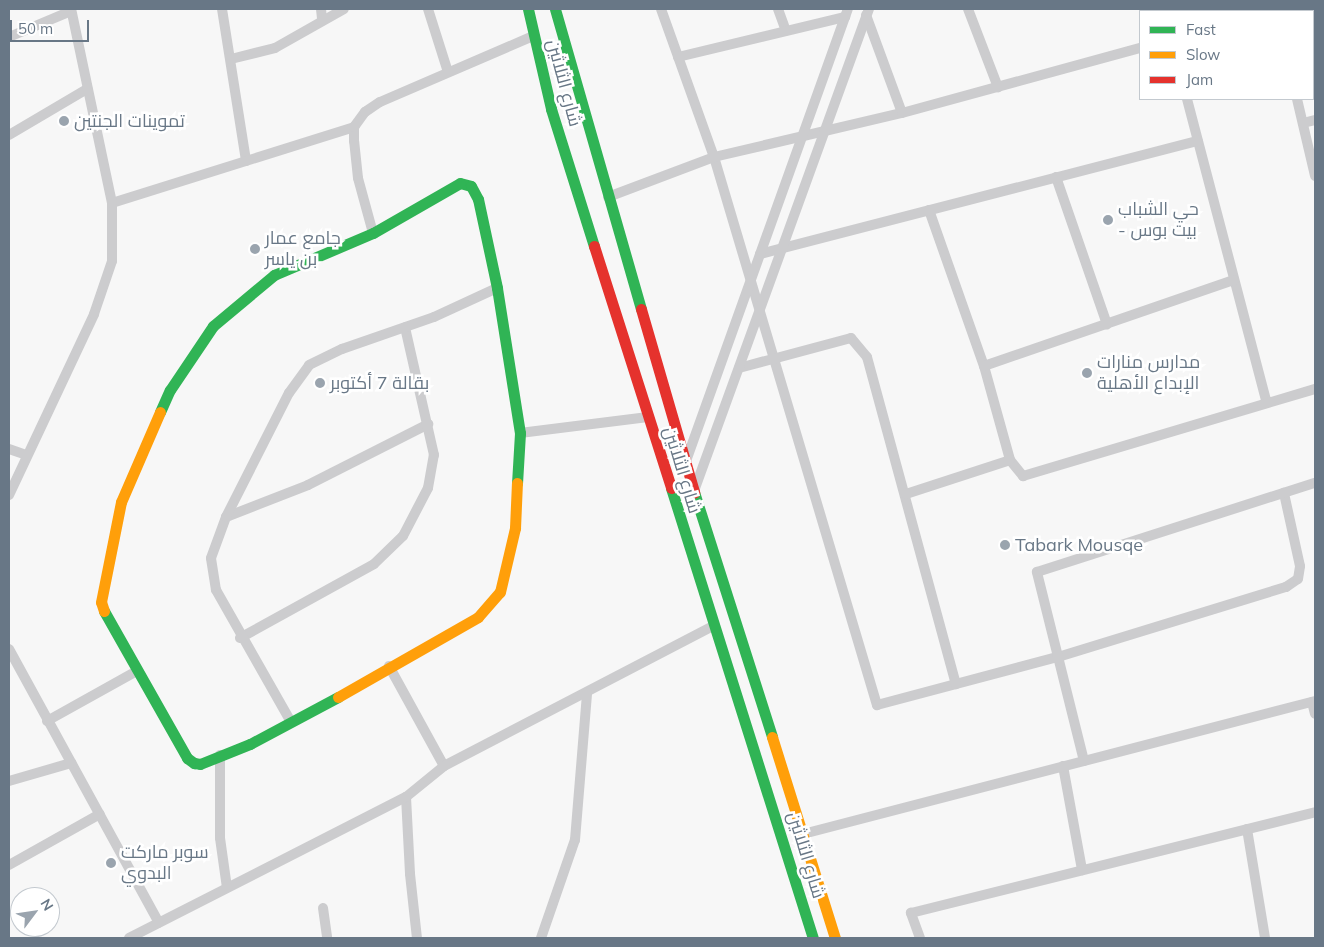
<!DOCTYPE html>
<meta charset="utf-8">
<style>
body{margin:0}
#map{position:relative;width:1324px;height:947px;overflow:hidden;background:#f7f7f7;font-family:Mulish,Cairo,sans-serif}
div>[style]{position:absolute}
.street>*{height:10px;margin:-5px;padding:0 5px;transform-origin:5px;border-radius:5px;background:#ccccce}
.fast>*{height:11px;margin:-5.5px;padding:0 5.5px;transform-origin:5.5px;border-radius:5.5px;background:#30b455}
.slow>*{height:11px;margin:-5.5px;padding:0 5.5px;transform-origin:5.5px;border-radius:5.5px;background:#ff9f0a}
.jam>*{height:11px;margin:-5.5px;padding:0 5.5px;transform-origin:5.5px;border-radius:5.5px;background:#e5322d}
.dots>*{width:14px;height:14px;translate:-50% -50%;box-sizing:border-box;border:2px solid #fff;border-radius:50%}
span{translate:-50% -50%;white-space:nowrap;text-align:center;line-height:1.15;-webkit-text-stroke:5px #fff;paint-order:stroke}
.street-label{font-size:18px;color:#687786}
.poi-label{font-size:18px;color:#687786}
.left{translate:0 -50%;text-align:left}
.frame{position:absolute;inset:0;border:10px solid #687786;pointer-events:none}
.legend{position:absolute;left:1139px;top:10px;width:175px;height:90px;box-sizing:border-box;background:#fff;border:1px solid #c3c9cf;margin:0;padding:6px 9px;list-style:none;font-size:15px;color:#687786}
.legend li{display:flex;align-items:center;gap:10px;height:25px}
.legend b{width:25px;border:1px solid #c3c9cf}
.north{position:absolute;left:10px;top:887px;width:50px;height:50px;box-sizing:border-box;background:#fff;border:1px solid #c3c9cf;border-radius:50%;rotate:59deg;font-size:14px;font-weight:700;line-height:20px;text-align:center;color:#687786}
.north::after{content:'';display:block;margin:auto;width:18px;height:22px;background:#9aa4ae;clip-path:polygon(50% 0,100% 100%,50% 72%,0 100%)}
.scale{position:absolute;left:10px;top:20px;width:79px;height:22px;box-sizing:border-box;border:2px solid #687786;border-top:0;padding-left:6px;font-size:15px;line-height:18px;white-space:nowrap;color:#687786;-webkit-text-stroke:4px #fff;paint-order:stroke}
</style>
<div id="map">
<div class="street">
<i style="left:222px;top:9px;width:154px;rotate:81deg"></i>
<i style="left:321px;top:9px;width:10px;rotate:84deg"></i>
<i style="left:428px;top:9px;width:66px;rotate:72.4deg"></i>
<i style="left:661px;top:9px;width:157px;rotate:70.3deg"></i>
<i style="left:714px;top:157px;width:572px;rotate:73.44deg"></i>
<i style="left:877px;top:705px;width:187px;rotate:-14.9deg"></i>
<i style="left:1058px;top:657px;width:239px;rotate:-17.1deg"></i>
<i style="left:1286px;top:587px;width:14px;rotate:-34deg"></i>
<i style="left:1298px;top:579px;width:13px;rotate:-81deg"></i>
<i style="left:1300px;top:566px;width:75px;rotate:-102.4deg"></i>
<i style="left:778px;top:9px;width:23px;rotate:70deg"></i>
<i style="left:968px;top:9px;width:84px;rotate:69deg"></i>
<i style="left:1274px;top:9px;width:2px;rotate:90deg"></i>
<i style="left:866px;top:15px;width:104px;rotate:69.8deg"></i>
<i style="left:9px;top:37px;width:67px;rotate:-22.8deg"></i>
<i style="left:678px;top:57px;width:172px;rotate:-13.5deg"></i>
<i style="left:231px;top:59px;width:45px;rotate:-14deg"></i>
<i style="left:275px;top:48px;width:79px;rotate:-29.5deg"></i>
<i style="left:1187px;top:99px;width:314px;rotate:75.3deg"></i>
<i style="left:1297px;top:99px;width:79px;rotate:76.8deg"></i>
<i style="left:1303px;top:123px;width:12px;rotate:-14deg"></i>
<i style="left:9px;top:135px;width:91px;rotate:-30.5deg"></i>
<i style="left:1056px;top:177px;width:156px;rotate:70.9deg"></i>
<i style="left:608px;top:197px;width:113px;rotate:-20.7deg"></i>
<i style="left:714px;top:157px;width:193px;rotate:-13.2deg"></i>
<i style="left:902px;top:113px;width:247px;rotate:-15.3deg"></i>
<i style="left:112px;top:203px;width:254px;rotate:-17.4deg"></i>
<i style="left:929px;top:210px;width:165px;rotate:70.6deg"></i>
<i style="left:984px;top:366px;width:98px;rotate:74.5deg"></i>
<i style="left:1010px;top:460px;width:21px;rotate:51deg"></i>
<i style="left:1023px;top:476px;width:305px;rotate:-16.6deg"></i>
<i style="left:373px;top:233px;width:57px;rotate:-105.3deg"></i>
<i style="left:358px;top:178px;width:37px;rotate:-96deg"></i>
<i style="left:354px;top:141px;width:14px;rotate:-90deg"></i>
<i style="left:354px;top:127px;width:19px;rotate:-54deg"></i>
<i style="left:365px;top:112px;width:18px;rotate:-34deg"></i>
<i style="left:380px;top:102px;width:167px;rotate:-23.3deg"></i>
<i style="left:760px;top:254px;width:452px;rotate:-14.5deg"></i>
<i style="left:984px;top:366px;width:264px;rotate:-19deg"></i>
<i style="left:739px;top:368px;width:116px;rotate:-15deg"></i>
<i style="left:851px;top:338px;width:25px;rotate:50deg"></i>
<i style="left:867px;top:357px;width:339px;rotate:74.8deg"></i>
<i style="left:520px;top:433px;width:129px;rotate:-7.1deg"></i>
<i style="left:9px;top:449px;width:18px;rotate:19deg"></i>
<i style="left:686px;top:461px;width:480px;rotate:-70.3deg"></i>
<i style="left:694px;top:491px;width:513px;rotate:-70.05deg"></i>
<i style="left:906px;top:494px;width:109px;rotate:-18.1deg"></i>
<i style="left:9px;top:495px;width:200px;rotate:-64.8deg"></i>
<i style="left:94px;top:314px;width:56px;rotate:-71.2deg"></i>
<i style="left:112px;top:261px;width:58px;rotate:-90deg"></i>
<i style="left:112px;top:203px;width:198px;rotate:-101.9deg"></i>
<i style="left:226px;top:517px;width:88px;rotate:-21.3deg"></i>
<i style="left:308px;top:485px;width:135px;rotate:-26.9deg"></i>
<i style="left:240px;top:638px;width:153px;rotate:-28.9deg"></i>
<i style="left:374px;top:564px;width:40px;rotate:-44deg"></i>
<i style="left:403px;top:536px;width:54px;rotate:-62.5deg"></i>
<i style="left:428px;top:488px;width:34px;rotate:-80deg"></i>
<i style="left:434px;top:455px;width:131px;rotate:-102.8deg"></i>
<i style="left:9px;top:649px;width:312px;rotate:61.3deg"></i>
<i style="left:389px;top:666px;width:114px;rotate:61.2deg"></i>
<i style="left:1312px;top:702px;width:12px;rotate:76deg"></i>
<i style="left:47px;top:721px;width:103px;rotate:-29.1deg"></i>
<i style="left:291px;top:722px;width:152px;rotate:-119.6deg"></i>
<i style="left:216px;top:590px;width:32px;rotate:-99deg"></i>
<i style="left:211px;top:558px;width:44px;rotate:-69.9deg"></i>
<i style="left:226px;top:517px;width:139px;rotate:-63.1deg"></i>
<i style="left:289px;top:393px;width:34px;rotate:-54deg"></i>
<i style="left:309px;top:365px;width:37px;rotate:-26deg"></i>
<i style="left:342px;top:349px;width:97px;rotate:-19.2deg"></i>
<i style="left:434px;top:317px;width:69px;rotate:-24.7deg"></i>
<i style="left:220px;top:755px;width:83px;rotate:90deg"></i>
<i style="left:220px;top:838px;width:50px;rotate:82deg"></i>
<i style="left:1084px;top:761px;width:195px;rotate:-104deg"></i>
<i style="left:1037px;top:572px;width:292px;rotate:-17.8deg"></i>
<i style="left:1063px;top:766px;width:106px;rotate:79.6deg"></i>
<i style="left:9px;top:781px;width:65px;rotate:-16.2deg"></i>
<i style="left:406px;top:797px;width:77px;rotate:87deg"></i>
<i style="left:410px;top:874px;width:64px;rotate:83.8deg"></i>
<i style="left:1247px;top:829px;width:110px;rotate:80.6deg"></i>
<i style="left:803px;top:834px;width:529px;rotate:-14.56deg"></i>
<i style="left:9px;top:865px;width:104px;rotate:-29.3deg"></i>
<i style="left:323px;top:908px;width:30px;rotate:82deg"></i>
<i style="left:129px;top:938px;width:311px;rotate:-27deg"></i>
<i style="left:406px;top:797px;width:49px;rotate:-39.2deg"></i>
<i style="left:444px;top:766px;width:303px;rotate:-27.5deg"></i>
<i style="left:541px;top:938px;width:104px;rotate:-70.9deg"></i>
<i style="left:575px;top:840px;width:147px;rotate:-85.3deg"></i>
<i style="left:920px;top:938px;width:27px;rotate:-110deg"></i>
<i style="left:911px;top:913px;width:416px;rotate:-14deg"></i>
</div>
<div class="fast">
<i style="left:528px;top:9px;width:103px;rotate:77deg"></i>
<i style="left:551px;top:109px;width:144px;rotate:72.6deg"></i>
<i style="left:555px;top:9px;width:312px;rotate:74deg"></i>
<i style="left:460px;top:183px;width:11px;rotate:15deg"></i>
<i style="left:471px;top:186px;width:15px;rotate:62deg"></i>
<i style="left:478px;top:199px;width:91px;rotate:77.9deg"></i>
<i style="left:497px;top:288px;width:147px;rotate:81deg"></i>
<i style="left:520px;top:433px;width:50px;rotate:93.4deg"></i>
<i style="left:160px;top:412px;width:24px;rotate:-66deg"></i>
<i style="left:170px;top:390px;width:77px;rotate:-56.1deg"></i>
<i style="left:213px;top:326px;width:80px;rotate:-39.9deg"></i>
<i style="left:274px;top:275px;width:108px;rotate:-23deg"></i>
<i style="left:373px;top:233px;width:100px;rotate:-29.9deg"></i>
<i style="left:671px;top:488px;width:472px;rotate:72.5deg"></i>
<i style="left:694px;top:492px;width:257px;rotate:72.3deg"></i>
<i style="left:104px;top:611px;width:169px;rotate:60.5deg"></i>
<i style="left:187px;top:758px;width:9px;rotate:36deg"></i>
<i style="left:194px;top:763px;width:6px;rotate:9deg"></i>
<i style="left:200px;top:764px;width:54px;rotate:-21.8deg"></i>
<i style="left:250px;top:744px;width:100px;rotate:-28.1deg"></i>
</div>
<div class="slow">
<i style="left:104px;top:611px;width:9px;rotate:-108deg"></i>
<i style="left:101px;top:602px;width:102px;rotate:-78.7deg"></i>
<i style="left:121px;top:502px;width:98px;rotate:-66.6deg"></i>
<i style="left:338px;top:697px;width:161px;rotate:-29.7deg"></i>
<i style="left:478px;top:617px;width:33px;rotate:-49deg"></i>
<i style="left:500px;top:592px;width:66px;rotate:-76.8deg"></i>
<i style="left:515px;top:528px;width:45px;rotate:-87.5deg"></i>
<i style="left:772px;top:737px;width:211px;rotate:72.6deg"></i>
</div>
<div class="jam">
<i style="left:594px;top:246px;width:254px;rotate:72.3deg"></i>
<i style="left:641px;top:309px;width:191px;rotate:73.8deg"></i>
</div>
<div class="dots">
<i style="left:64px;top:121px;background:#9aa4ae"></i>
<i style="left:1108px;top:220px;background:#9aa4ae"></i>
<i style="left:255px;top:249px;background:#9aa4ae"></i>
<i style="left:1087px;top:373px;background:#9aa4ae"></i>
<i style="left:320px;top:383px;background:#9aa4ae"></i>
<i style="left:1005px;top:545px;background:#9aa4ae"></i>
<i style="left:111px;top:863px;background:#9aa4ae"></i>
</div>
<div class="street-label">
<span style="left:564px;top:83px;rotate:75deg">شارع الثلاثين</span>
<span style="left:682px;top:470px;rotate:73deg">شارع الثلاثين</span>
<span style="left:806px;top:855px;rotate:73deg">شارع الثلاثين</span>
</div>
<div class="poi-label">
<span class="left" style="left:74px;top:121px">تموينات الجنتين</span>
<span class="left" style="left:1118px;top:220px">حي الشباب<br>- بيت بوس</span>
<span class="left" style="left:265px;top:249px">جامع عمار<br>بن ياسر</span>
<span class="left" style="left:1097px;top:373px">مدارس منارات<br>الإبداع الأهلية</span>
<span class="left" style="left:330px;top:383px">بقالة 7 أكتوبر</span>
<span class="left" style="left:1015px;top:545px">Tabark Mousqe</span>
<span class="left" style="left:121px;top:863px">سوبر ماركت<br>البدوي</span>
</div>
<div class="frame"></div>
<ul class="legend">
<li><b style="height:6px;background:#30b455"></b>Fast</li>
<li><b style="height:6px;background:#ff9f0a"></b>Slow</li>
<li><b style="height:6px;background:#e5322d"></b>Jam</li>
</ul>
<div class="north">N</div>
<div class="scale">50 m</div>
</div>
